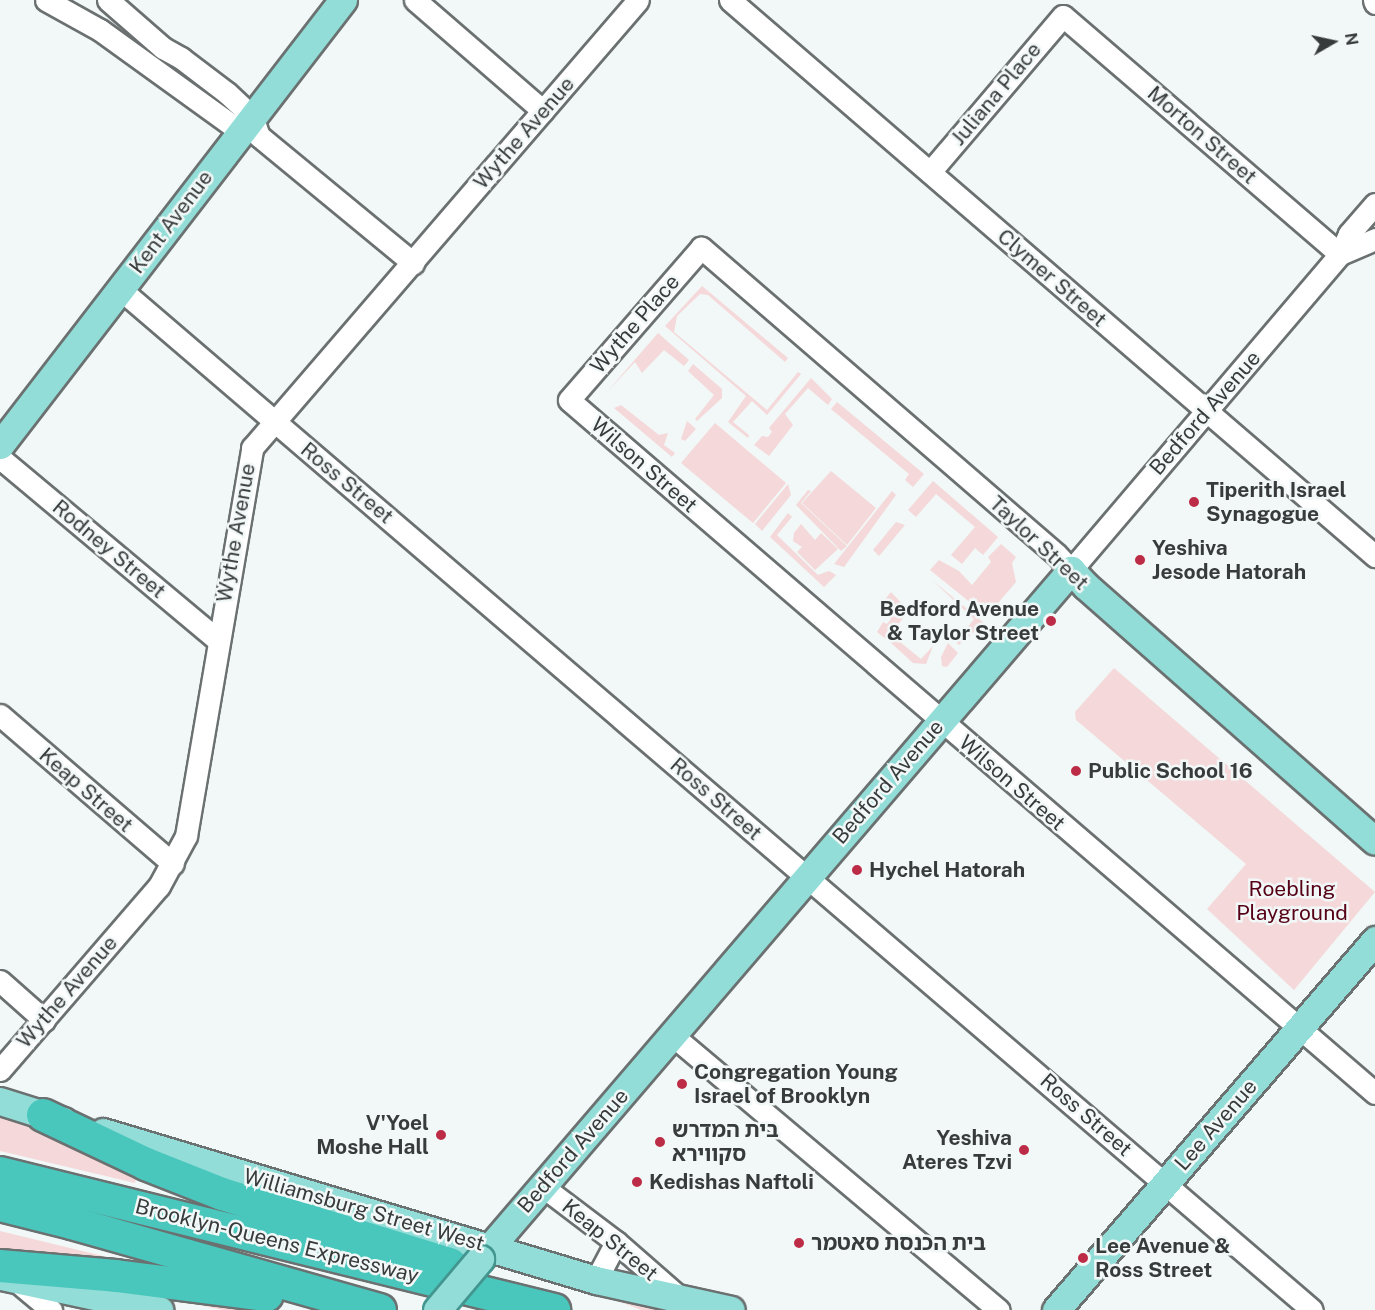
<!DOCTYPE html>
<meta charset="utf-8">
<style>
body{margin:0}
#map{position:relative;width:1375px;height:1310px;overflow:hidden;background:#f1f8f7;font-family:"Public Sans","Noto Sans Hebrew",sans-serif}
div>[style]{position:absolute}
.green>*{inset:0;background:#f5d8d9}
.roads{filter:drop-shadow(2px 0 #6b7070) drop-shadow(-2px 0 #6b7070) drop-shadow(0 2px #6b7070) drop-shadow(0 -2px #6b7070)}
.minor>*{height:21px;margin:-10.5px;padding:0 10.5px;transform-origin:10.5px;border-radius:10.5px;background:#fff}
.major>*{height:27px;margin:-13.5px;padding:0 13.5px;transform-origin:13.5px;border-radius:13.5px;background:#92ddd7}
.highway>*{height:32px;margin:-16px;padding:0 16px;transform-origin:16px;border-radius:16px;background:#49c7bd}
.bridges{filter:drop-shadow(2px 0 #439690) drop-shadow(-2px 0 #439690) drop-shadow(0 2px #439690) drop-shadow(0 -2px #439690)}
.major-bridge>*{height:27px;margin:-13.5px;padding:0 13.5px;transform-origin:13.5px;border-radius:13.5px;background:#92ddd7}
.dots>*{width:16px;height:16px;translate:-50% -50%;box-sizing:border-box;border:3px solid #f1f8f7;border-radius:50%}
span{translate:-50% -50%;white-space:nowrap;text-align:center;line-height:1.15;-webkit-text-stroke:5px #f1f8f7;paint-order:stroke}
.street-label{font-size:21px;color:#383b3b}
.poi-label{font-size:21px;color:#383b3b;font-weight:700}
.left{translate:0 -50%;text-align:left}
.right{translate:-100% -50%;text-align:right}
.park-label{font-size:21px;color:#560116}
.north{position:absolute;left:1303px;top:12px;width:60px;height:60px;-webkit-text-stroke:4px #f1f8f7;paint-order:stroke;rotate:81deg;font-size:16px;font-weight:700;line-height:24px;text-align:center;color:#383b3b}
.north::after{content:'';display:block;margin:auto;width:21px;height:27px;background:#383b3b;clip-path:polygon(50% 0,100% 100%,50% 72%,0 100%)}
</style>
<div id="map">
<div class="green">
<i style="clip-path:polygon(702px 286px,788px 358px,785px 362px,708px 295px,700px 294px,677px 316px,674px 332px,767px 410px,798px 372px,801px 374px,767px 415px,752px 401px,733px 422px,749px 435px,748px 438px,728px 422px,746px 396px,665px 326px)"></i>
<i style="clip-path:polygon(658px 333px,689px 360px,684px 366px,664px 350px,642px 373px,635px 362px,606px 393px)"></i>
<i style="clip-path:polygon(693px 364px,722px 389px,722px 398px,697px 421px,695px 419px,714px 395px,688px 371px)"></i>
<i style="clip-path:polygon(811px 378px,832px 399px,828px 405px,808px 388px,785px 414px,793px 425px,769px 456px,754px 445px,762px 436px,768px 437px,772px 432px,769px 428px)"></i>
<i style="clip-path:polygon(837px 402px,924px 474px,913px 487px,905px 480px,909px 474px,831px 409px)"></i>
<i style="clip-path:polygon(621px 405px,659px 435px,668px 433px,664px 445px,675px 453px,672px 457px,614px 408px)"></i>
<i style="clip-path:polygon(687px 421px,696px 429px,685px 441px,681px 439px)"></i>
<i style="clip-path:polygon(715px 423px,786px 483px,753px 523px,681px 463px)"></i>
<i style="clip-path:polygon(831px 471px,876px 508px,847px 545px,802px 503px)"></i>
<i style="clip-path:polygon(933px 481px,998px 537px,983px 555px,975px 548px,962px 564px,951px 555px,975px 527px,936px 494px,916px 517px,908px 510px)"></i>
<i style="clip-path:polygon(788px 484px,791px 495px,762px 531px,755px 524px)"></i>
<i style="clip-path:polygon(808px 490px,811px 491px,801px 503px,847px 546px,841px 551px,796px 505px)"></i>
<i style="clip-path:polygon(892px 491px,896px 495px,844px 567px,834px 564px)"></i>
<i style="clip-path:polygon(788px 513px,792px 517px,777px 535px,818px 575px,829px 571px,836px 575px,824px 587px,770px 537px)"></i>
<i style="clip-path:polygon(896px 522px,905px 525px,879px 556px,873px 550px)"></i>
<i style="clip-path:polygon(801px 524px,815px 540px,821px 533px,838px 549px,815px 570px,797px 552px,802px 547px,793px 541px,794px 533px)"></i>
<i style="clip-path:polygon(1001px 544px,1016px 557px,1012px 563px,1016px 582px,987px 616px,930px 570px,939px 560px,959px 571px,972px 585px,991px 562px,988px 557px)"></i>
<i style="clip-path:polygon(932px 580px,984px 623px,959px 645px,956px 642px,974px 619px)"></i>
<i style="clip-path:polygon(891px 592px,909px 611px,886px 639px,877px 632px,883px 622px,887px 624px,891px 619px,889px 617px,891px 613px,882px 603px)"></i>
<i style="clip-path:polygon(895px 638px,921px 659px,933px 646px,926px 664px,913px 663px,890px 642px)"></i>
<i style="clip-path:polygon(948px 643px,958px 653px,947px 667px,942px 666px,941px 657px)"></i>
<i style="clip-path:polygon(1114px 668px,1375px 892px,1294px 990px,1207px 909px,1246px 864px,1076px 720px,1075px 712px)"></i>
<i style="clip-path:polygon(0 1116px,51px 1134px,136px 1177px,135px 1183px,0 1151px)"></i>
<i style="clip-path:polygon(0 1231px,111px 1258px,114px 1262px,0 1257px)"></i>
<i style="clip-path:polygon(580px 1286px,672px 1310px,641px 1310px)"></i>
<i style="clip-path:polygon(143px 1293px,196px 1296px,271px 1310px,223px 1310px)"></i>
</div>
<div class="roads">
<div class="minor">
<i style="left:46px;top:0;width:62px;rotate:29.1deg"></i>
<i style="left:100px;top:30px;width:173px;rotate:35.8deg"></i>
<i style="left:108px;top:0;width:73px;rotate:41.1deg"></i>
<i style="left:163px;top:48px;width:21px;rotate:29deg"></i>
<i style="left:181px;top:58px;width:58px;rotate:37.3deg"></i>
<i style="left:227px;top:93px;width:34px;rotate:43deg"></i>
<i style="left:252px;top:116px;width:21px;rotate:71deg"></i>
<i style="left:259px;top:136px;width:200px;rotate:39.5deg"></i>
<i style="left:415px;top:0;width:169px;rotate:40.9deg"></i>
<i style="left:730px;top:0;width:852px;rotate:40.76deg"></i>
<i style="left:1374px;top:0;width:3px;rotate:72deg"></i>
<i style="left:930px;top:172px;width:205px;rotate:-49.6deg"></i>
<i style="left:1063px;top:16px;width:365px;rotate:40.7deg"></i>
<i style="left:1375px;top:204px;width:40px;rotate:131deg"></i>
<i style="left:1349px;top:234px;width:22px;rotate:114deg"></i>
<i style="left:1340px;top:254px;width:415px;rotate:130.4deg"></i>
<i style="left:1071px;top:570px;width:22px;rotate:-133deg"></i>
<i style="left:1056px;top:554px;width:469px;rotate:-139.2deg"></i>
<i style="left:701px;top:248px;width:201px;rotate:131deg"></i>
<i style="left:569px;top:400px;width:1063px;rotate:40.69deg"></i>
<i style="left:1340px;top:254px;width:38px;rotate:-23deg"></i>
<i style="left:120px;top:289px;width:1569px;rotate:40.58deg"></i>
<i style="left:0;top:458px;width:284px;rotate:39.9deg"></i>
<i style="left:0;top:715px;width:228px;rotate:40.7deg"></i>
<i style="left:0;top:981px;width:59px;rotate:41.6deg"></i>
<i style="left:672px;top:1035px;width:427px;rotate:40.1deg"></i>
<i style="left:0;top:1070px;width:243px;rotate:-49.2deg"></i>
<i style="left:159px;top:886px;width:57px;rotate:-61.6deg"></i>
<i style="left:186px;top:836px;width:394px;rotate:-80.3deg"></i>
<i style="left:252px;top:448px;width:591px;rotate:-49.25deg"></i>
<i style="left:542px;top:1186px;width:93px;rotate:37.1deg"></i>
<i style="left:616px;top:1242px;width:82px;rotate:41.1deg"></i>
<i style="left:15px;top:1280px;width:47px;rotate:39.8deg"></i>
<i style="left:596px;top:1280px;width:43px;rotate:-62.2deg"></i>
</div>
<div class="major">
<i style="left:0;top:445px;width:562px;rotate:-52.38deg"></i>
<i style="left:0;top:1101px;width:66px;rotate:17.6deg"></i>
<i style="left:103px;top:1132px;width:515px;rotate:16.71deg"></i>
<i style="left:596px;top:1280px;width:138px;rotate:12.5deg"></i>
<i style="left:480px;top:1259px;width:908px;rotate:-49.38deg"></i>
<i style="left:1071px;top:570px;width:22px;rotate:47deg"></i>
<i style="left:1086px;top:586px;width:385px;rotate:41.4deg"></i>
<i style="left:1px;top:1276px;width:162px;rotate:12.1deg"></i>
<i style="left:1056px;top:1310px;width:489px;rotate:-49.2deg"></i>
</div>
<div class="highway">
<i style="left:43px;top:1115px;width:114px;rotate:25.4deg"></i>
<i style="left:146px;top:1164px;width:82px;rotate:21.5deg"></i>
<i style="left:222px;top:1194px;width:239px;rotate:17.1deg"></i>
<i style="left:0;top:1173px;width:571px;rotate:13.89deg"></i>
<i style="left:0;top:1205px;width:74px;rotate:14deg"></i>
<i style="left:72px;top:1223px;width:320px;rotate:15.8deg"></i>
<i style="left:0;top:1266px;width:116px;rotate:4.9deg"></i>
<i style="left:116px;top:1276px;width:152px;rotate:7.2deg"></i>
</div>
</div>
<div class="bridges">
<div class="major-bridge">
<i style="left:437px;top:1310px;width:67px;rotate:-49.9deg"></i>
</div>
</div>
<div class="dots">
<i style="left:1194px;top:502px;background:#bd2c46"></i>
<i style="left:1140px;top:560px;background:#bd2c46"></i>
<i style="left:1051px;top:621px;background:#bd2c46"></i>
<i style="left:1076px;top:771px;background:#bd2c46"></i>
<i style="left:857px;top:870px;background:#bd2c46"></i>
<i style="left:682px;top:1084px;background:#bd2c46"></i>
<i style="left:441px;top:1135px;background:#bd2c46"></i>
<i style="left:660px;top:1142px;background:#bd2c46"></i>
<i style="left:1024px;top:1150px;background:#bd2c46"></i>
<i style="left:637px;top:1182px;background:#bd2c46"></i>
<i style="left:799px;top:1243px;background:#bd2c46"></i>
<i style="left:1083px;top:1258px;background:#bd2c46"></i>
</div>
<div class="street-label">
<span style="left:996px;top:94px;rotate:-50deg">Juliana Place</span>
<span style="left:524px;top:133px;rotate:-49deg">Wythe Avenue</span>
<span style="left:1202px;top:135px;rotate:41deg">Morton Street</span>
<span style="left:171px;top:222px;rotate:-53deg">Kent Avenue</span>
<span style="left:1052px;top:278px;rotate:41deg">Clymer Street</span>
<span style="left:635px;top:324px;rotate:-49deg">Wythe Place</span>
<span style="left:1205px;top:413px;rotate:-49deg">Bedford Avenue</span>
<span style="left:644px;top:465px;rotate:41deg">Wilson Street</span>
<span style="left:347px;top:483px;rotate:40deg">Ross Street</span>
<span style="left:236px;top:533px;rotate:-80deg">Wythe Avenue</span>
<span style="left:1039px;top:543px;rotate:43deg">Taylor Street</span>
<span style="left:109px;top:549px;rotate:40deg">Rodney Street</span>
<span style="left:888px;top:782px;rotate:-49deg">Bedford Avenue</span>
<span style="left:1012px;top:783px;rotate:41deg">Wilson Street</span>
<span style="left:86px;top:790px;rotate:41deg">Keap Street</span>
<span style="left:716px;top:799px;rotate:41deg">Ross Street</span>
<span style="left:67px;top:992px;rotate:-49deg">Wythe Avenue</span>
<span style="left:1086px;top:1115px;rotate:41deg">Ross Street</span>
<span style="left:1216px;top:1125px;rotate:-49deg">Lee Avenue</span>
<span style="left:573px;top:1151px;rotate:-49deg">Bedford Avenue</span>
<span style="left:364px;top:1210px;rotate:16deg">Williamsburg Street West</span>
<span style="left:610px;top:1240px;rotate:39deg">Keap Street</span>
<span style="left:277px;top:1241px;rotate:14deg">Brooklyn-Queens Expressway</span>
</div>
<div class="poi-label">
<span class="left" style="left:1206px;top:502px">Tiperith Israel<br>Synagogue</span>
<span class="left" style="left:1152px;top:560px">Yeshiva<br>Jesode Hatorah</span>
<span class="right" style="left:1039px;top:621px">Bedford Avenue<br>&amp; Taylor Street</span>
<span class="left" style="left:1088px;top:771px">Public School 16</span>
<span class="left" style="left:869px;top:870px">Hychel Hatorah</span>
<span class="left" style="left:694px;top:1084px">Congregation Young<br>Israel of Brooklyn</span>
<span class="right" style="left:429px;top:1135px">V'Yoel<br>Moshe Hall</span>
<span class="left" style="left:672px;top:1142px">בית המדרש<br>סקווירא</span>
<span class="right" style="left:1012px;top:1150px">Yeshiva<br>Ateres Tzvi</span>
<span class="left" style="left:649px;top:1182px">Kedishas Naftoli</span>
<span class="left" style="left:811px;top:1243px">בית הכנסת סאטמר</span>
<span class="left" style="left:1095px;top:1258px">Lee Avenue &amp;<br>Ross Street</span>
</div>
<div class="park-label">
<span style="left:1292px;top:901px">Roebling<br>Playground</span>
</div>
<div class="north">N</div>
</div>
